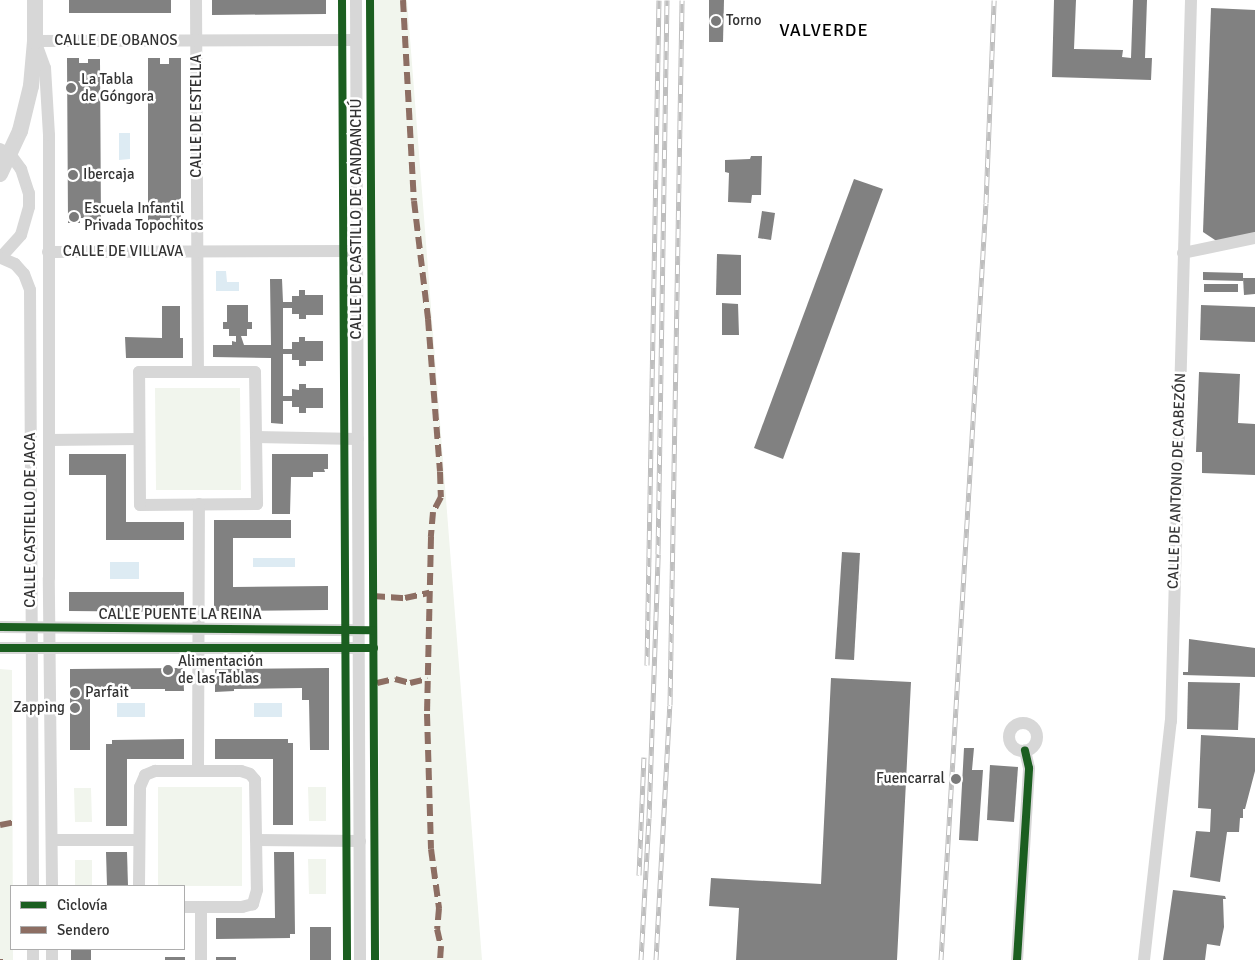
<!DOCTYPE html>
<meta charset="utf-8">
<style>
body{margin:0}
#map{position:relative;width:1255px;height:960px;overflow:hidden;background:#fff;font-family:Signika,sans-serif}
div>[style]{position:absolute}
.green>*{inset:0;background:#f1f5ed}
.water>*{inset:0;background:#ddebf3}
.building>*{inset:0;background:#818181}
.minor>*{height:12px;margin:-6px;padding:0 6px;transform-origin:6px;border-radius:6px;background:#d7d7d7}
.minor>.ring{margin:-6px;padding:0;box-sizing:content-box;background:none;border:12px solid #d7d7d7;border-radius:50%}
.tertiary>*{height:16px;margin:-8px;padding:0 8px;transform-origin:8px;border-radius:8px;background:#d7d7d7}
.rail>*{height:5px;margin-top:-2.5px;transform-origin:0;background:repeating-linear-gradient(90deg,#fff 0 9px,#bebebe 0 18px);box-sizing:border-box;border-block:1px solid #bebebe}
.quiet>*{height:6px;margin-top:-3px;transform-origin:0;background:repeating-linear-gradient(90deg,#8d6e63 0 12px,transparent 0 18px)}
.cycleway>*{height:8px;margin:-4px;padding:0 4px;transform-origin:4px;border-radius:4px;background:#1b5e20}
.dots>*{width:14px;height:14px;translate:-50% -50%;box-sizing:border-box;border:2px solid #fff;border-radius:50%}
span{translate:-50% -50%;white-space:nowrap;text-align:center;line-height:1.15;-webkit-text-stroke:5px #fff;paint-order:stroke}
.poi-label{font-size:15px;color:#333}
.left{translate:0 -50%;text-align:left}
.right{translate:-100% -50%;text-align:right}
.street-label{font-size:15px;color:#333}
.quarter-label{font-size:18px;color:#000;letter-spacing:1px}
.legend{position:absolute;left:10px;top:885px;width:175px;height:65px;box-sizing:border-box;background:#fff;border:1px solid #adadad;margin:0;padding:6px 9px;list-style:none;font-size:15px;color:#333}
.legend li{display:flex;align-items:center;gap:10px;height:25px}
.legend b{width:25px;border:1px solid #adadad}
</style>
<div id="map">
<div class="green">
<i style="clip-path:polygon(373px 0,407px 0,482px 960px,380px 960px)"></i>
<i style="clip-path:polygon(155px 388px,240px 388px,241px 490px,156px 490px)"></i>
<i style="clip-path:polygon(0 669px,12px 670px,13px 960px,0 960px)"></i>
<i style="clip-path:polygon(158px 787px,242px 787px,242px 886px,158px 886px)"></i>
<i style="clip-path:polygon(308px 787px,326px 787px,326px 821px,309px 821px)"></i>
<i style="clip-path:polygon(74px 788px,91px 788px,92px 822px,75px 822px)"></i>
<i style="clip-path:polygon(308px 859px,326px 859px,326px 894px,309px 894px)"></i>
<i style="clip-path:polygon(75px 860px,92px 860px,92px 886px,75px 886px)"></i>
</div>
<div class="water">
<i style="clip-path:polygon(119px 133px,130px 133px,130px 159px,119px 160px)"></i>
<i style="clip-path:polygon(216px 271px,226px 271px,227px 282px,239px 282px,239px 291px,216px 291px)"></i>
<i style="clip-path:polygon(253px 558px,295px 558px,295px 567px,253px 567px)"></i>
<i style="clip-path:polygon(110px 562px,139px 562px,139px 579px,110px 579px)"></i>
<i style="clip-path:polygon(117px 703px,145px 703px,145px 717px,117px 717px)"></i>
<i style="clip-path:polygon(254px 703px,282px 703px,282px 717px,254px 717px)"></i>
</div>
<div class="building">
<i style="clip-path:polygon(69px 0,171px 0,171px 13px,69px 13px)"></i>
<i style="clip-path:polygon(212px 0,326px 0,326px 14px,212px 15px)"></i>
<i style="clip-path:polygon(709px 0,724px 0,723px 42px,709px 42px)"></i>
<i style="clip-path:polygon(1054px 0,1076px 0,1074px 49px,1123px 50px,1122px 57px,1131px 58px,1133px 0,1147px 0,1145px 58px,1152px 58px,1151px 80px,1052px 77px)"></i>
<i style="clip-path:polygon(1211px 8px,1255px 10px,1255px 234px,1218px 242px,1203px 232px)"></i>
<i style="clip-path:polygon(67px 58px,79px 58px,79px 63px,88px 63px,88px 59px,100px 59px,101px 224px,89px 224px,89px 218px,80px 218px,80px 223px,68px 223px)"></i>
<i style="clip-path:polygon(148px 58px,160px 58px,160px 64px,169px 64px,169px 58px,181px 58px,181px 223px,170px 223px,170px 218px,160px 218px,160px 223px,148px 223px)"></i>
<i style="clip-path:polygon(751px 156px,762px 156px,761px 195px,752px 195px,751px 203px,728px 202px,729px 173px,725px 172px,725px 160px,750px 159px)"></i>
<i style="clip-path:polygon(854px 179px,883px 189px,783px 459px,754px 448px)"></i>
<i style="clip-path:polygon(762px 211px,775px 213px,771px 240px,758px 238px)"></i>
<i style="clip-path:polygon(717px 254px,741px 255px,741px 295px,716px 295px)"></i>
<i style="clip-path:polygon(1203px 272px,1243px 273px,1243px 281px,1203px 280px)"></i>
<i style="clip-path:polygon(1243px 278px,1255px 278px,1255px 294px,1244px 295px)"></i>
<i style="clip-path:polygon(270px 279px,282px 279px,283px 302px,292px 302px,292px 296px,299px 296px,299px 290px,305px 290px,305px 295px,323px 295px,323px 315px,306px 315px,306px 319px,299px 319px,299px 314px,292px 314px,292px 308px,283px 308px,283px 349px,292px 349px,292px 342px,299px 342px,299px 337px,305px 337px,305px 341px,323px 341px,323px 361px,306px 361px,306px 366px,299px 366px,299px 360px,292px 360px,292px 354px,283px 354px,283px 396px,292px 396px,292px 389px,299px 390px,299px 384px,306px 384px,306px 388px,323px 388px,323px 408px,306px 408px,306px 413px,299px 413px,299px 407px,292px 407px,292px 401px,283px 401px,283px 424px,271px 423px,271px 358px,213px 357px,213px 345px,232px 345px,232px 341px,236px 342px,236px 336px,229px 336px,229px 329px,223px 329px,223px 322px,227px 322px,227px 305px,248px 305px,248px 322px,252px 322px,252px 329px,247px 329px,247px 336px,241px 336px,244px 345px,271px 345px)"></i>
<i style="clip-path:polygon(1204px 284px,1238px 284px,1238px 292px,1204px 292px)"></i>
<i style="clip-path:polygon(722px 303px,738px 304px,739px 335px,722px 335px)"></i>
<i style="clip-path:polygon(1201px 305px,1255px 307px,1255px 342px,1200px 340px)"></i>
<i style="clip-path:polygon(162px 306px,180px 306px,180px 338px,183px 338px,183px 358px,126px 358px,125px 337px,162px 338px)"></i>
<i style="clip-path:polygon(1199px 372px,1240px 374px,1238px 423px,1255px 424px,1255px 475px,1202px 473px,1202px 452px,1196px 452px)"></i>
<i style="clip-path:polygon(69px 454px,126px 454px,126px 522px,184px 522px,184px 540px,106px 540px,106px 475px,69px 475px)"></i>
<i style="clip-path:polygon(272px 454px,328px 454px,328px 469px,324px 469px,325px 472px,313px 472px,313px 477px,291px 477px,290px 514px,272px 514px)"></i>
<i style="clip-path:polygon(214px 520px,291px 520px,291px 538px,233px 538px,233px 587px,328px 586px,328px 610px,214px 611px)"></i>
<i style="clip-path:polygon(842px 552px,860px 553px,854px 660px,835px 659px)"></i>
<i style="clip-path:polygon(69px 592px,184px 592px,184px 612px,69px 611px)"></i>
<i style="clip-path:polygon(1189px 639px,1255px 648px,1255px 677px,1183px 675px,1183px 672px,1188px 672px)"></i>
<i style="clip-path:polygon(183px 668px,184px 691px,165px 691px,165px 689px,90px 689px,90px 750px,70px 750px,70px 669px)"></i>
<i style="clip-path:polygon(329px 668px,329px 750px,310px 750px,309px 700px,302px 700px,302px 688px,234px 689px,234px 691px,215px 692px,215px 669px)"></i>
<i style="clip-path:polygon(831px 678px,911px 682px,897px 960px,736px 960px,739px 908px,709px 906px,711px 878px,821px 884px)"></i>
<i style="clip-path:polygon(1188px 682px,1240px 683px,1238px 730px,1187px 729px)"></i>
<i style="clip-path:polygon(1201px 735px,1255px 738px,1255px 771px,1245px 809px,1243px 809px,1243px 818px,1240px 818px,1239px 832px,1227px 832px,1220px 882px,1190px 877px,1196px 831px,1210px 832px,1211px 809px,1198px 808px)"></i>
<i style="clip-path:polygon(184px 739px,184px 759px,127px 759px,127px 826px,106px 826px,106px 744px,112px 744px,112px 740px)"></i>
<i style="clip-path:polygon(215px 739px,288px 739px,288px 743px,293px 743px,293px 825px,273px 825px,273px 759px,215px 759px)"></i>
<i style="clip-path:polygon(964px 748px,974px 748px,972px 770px,983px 770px,978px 841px,959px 840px)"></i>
<i style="clip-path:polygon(990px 765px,1018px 767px,1014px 822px,987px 820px)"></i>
<i style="clip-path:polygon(106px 852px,127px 852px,128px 886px,107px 886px)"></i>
<i style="clip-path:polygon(274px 852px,294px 852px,295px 934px,290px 934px,290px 938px,216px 939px,216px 918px,275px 918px)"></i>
<i style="clip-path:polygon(1173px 890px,1225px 896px,1226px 899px,1223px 899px,1224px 927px,1220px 946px,1207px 944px,1205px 960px,1163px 960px)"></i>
<i style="clip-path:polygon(310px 927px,331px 927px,331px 960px,310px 960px)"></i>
<i style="clip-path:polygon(71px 949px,91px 949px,91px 960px,71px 960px)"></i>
<i style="clip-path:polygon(165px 957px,185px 957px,185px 960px,165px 960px)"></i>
<i style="clip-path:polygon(216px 957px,236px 957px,236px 960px,216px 960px)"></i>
</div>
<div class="minor">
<i style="left:196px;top:0;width:372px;rotate:89.7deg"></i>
<i style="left:356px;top:0;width:960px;rotate:89.76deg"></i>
<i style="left:0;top:149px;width:11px;rotate:27deg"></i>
<i style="left:10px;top:154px;width:19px;rotate:54deg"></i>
<i style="left:21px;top:169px;width:25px;rotate:72deg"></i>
<i style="left:29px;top:193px;width:14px;rotate:90deg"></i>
<i style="left:29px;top:207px;width:29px;rotate:106deg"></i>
<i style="left:21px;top:235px;width:31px;rotate:132deg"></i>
<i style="left:48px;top:252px;width:309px;rotate:-0.2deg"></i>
<i style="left:1183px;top:253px;width:74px;rotate:-11.8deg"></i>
<i style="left:1px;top:258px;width:15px;rotate:23deg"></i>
<i style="left:15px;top:264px;width:13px;rotate:48deg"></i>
<i style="left:24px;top:274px;width:17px;rotate:69deg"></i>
<i style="left:30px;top:290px;width:596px;rotate:89.71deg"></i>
<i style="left:139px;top:372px;width:116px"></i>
<i style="left:255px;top:372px;width:132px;rotate:89.1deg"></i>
<i style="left:257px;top:504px;width:117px;rotate:179.5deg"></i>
<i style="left:140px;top:505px;width:133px;rotate:-90.4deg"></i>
<i style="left:256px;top:437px;width:102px;rotate:1.1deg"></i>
<i style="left:49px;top:440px;width:90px;rotate:-0.6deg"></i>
<i style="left:0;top:627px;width:359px;rotate:0.5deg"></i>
<i style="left:0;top:648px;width:359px"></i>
<i class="ring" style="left:1009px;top:723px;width:16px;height:16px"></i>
<i style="left:198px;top:771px;width:267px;rotate:-89.8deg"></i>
<i style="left:52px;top:840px;width:87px"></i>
<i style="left:256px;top:840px;width:104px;rotate:0.6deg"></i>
<i style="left:52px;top:886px;width:308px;rotate:-90.6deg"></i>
<i style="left:49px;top:578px;width:443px;rotate:-90deg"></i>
<i style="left:49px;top:135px;width:67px;rotate:-93.4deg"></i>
<i style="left:45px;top:68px;width:29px;rotate:-110deg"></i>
<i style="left:35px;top:41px;width:321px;rotate:-0.2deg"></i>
<i style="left:139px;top:886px;width:99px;rotate:-89.4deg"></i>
<i style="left:140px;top:787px;width:13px;rotate:-67deg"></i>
<i style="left:145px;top:775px;width:11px;rotate:-22deg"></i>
<i style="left:155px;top:771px;width:86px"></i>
<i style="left:241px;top:771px;width:9px;rotate:18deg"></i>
<i style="left:250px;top:774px;width:8px;rotate:50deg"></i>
<i style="left:255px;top:780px;width:110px;rotate:89deg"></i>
<i style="left:257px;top:890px;width:15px;rotate:106deg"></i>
<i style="left:253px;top:904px;width:11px;rotate:165deg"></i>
<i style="left:242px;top:907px;width:58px;rotate:180deg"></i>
<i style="left:201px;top:907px;width:53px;rotate:90deg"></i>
<i style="left:33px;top:949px;width:11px;rotate:90deg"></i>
<i style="left:52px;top:949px;width:11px;rotate:90deg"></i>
<i style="left:1017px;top:960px;width:192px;rotate:-86.4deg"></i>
<i style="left:1029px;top:768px;width:18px;rotate:-103deg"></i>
<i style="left:1144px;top:960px;width:241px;rotate:-83.6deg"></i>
<i style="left:1171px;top:721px;width:721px;rotate:-88.41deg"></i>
</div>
<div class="tertiary">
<i style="left:0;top:174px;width:47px;rotate:-65.1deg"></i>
<i style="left:20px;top:131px;width:46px;rotate:-76.3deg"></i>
<i style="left:31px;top:86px;width:45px;rotate:-84.9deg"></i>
<i style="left:35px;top:41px;width:41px;rotate:-90deg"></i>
</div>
<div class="rail">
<i style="left:647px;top:665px;width:665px;rotate:-88.97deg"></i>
<i style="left:639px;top:875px;width:118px;rotate:-87.6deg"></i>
<i style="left:641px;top:960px;width:142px;rotate:-86.8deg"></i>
<i style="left:649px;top:818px;width:264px;rotate:-88deg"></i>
<i style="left:658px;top:554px;width:554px;rotate:-89.07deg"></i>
<i style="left:656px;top:960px;width:255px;rotate:-86.9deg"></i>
<i style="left:670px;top:705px;width:705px;rotate:-89.02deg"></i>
<i style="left:941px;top:960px;width:758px;rotate:-86.6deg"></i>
<i style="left:986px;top:203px;width:203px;rotate:-87.7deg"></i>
</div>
<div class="quiet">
<i style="left:403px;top:0;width:201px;rotate:86.9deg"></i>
<i style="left:414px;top:201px;width:119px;rotate:83.2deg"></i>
<i style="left:428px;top:319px;width:153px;rotate:85.5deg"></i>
<i style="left:440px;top:472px;width:25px;rotate:88deg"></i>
<i style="left:441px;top:497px;width:17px;rotate:118deg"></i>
<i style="left:433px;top:512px;width:25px;rotate:95deg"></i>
<i style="left:431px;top:537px;width:177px;rotate:91.3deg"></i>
<i style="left:427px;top:714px;width:135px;rotate:88.3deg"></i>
<i style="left:431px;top:849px;width:60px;rotate:82.3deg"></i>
<i style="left:439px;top:908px;width:21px;rotate:95deg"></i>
<i style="left:437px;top:929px;width:17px;rotate:77deg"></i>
<i style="left:441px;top:946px;width:14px;rotate:94deg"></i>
<i style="left:373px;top:596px;width:32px;rotate:4deg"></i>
<i style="left:405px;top:598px;width:25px;rotate:-12deg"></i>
<i style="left:377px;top:683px;width:18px;rotate:-13deg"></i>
<i style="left:395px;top:679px;width:16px;rotate:15deg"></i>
<i style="left:410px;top:683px;width:18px;rotate:-13deg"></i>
<i style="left:0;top:825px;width:15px;rotate:-11deg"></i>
<i style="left:0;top:959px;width:1px;rotate:90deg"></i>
</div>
<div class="cycleway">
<i style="left:342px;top:0;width:960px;rotate:89.7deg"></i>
<i style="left:370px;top:0;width:960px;rotate:89.7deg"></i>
<i style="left:0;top:627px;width:373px;rotate:0.5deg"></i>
<i style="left:0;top:648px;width:374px"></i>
<i style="left:1017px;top:960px;width:192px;rotate:-86.4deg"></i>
<i style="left:1029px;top:768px;width:18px;rotate:-103deg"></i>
</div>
<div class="dots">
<i style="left:716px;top:21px;background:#7a7a7a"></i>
<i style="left:71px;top:88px;background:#7a7a7a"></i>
<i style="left:73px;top:175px;background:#7a7a7a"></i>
<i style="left:74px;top:217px;background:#7a7a7a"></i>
<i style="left:168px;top:670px;background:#7a7a7a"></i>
<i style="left:75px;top:693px;background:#7a7a7a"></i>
<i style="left:75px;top:708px;background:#7a7a7a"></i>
<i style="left:956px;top:779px;background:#7a7a7a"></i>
</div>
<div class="poi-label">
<span class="left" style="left:726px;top:21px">Torno</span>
<span class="left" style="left:81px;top:88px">La Tabla<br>de Góngora</span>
<span class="left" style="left:83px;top:175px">Ibercaja</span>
<span class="left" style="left:84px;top:217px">Escuela Infantil<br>Privada Topochitos</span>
<span class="left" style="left:178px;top:670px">Alimentación<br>de las Tablas</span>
<span class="left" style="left:85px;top:693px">Parfait</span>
<span class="right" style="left:65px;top:708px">Zapping</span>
<span class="right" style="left:945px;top:779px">Fuencarral</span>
</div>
<div class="street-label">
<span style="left:116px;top:41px">CALLE DE OBANOS</span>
<span style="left:197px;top:116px;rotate:-90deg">CALLE DE ESTELLA</span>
<span style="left:357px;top:219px;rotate:-90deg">CALLE DE CASTILLO DE CANDANCHÚ</span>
<span style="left:123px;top:252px">CALLE DE VILLAVA</span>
<span style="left:1177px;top:481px;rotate:-88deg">CALLE DE ANTONIO DE CABEZÓN</span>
<span style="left:31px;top:520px;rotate:-90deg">CALLE CASTIELLO DE JACA</span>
<span style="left:180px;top:615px">CALLE PUENTE LA REINA</span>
</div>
<div class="quarter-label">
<span style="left:824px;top:30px">VALVERDE</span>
</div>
<ul class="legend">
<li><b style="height:6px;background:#1b5e20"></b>Ciclovía</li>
<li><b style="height:6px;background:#8d6e63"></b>Sendero</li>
</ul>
</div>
